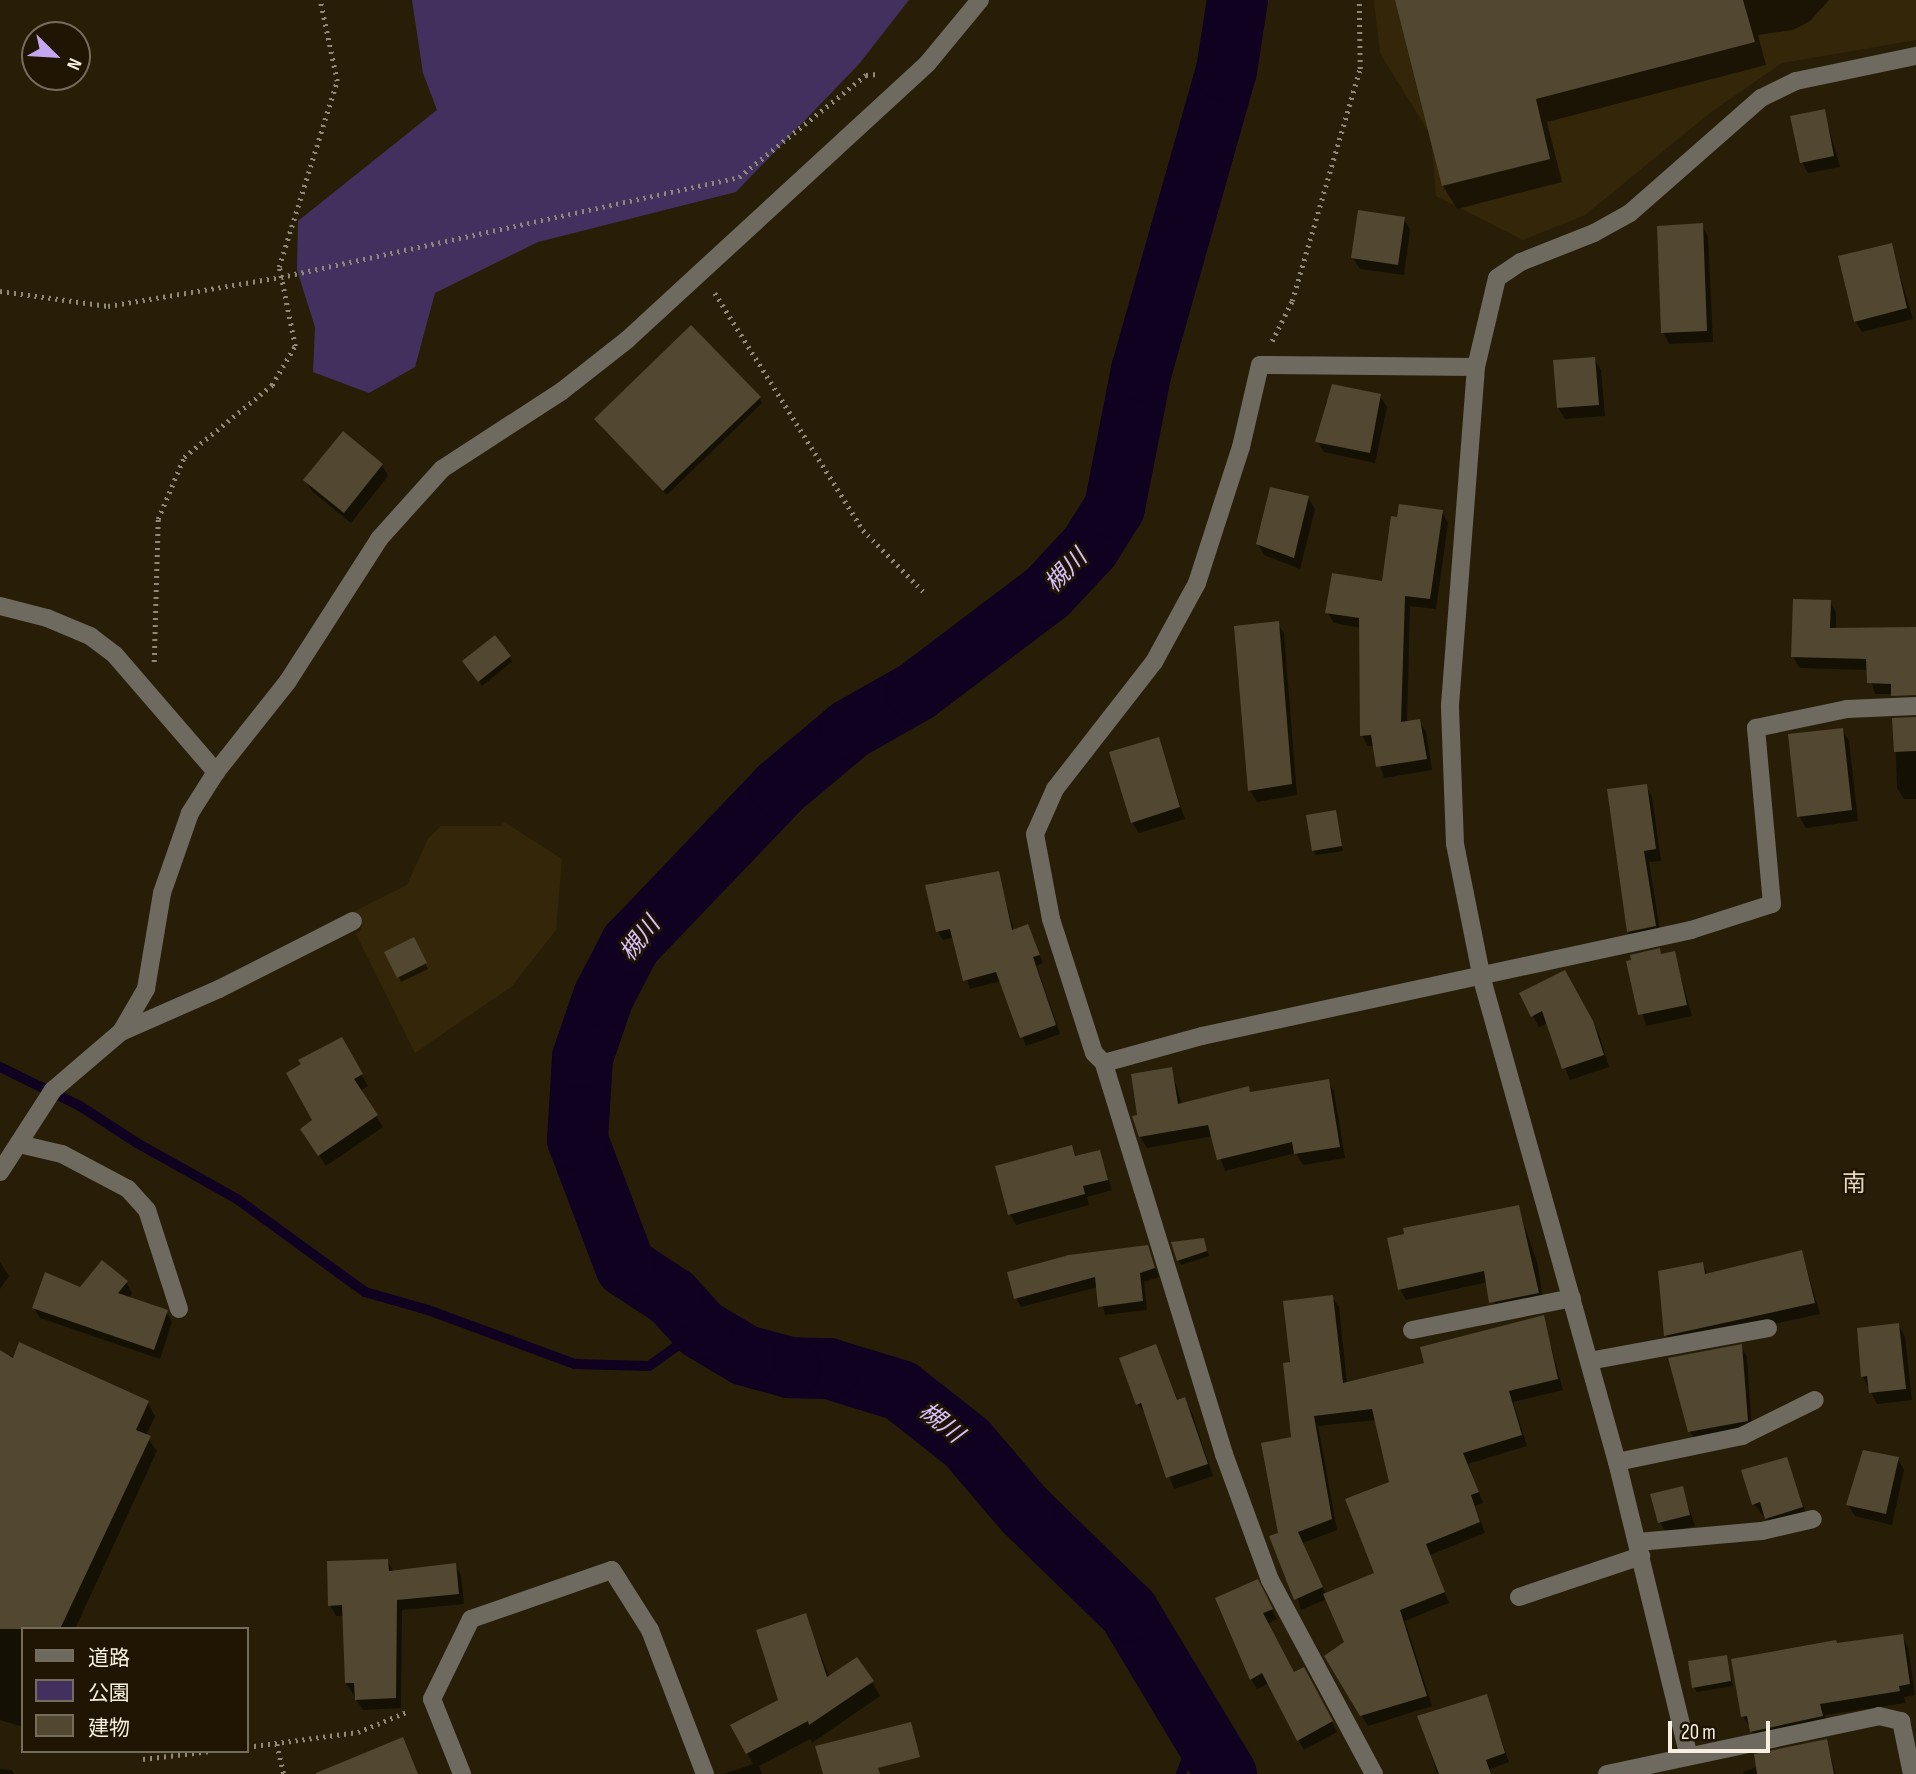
<!DOCTYPE html>
<meta charset="utf-8">
<style>
body{margin:0}
#map{position:relative;width:1916px;height:1774px;overflow:hidden;background:#281e08;font-family:"Sofia Sans Condensed","Noto Sans JP",sans-serif}
div>[style]{position:absolute}
.built>*{inset:0;background:#342608}
.green>*{inset:0;background:#44305e}
.shadow>*{inset:0;background:#0007}
.stream>*{height:10px;margin:-5px;padding:0 5px;transform-origin:5px;border-radius:5px;background:#100121}
.river>*{height:61px;margin:-30.5px;padding:0 30.5px;transform-origin:30.5px;border-radius:30.5px;background:#100121}
.building>*{inset:0;background:#524730}
.path>*{height:4.5px;margin-top:-2.25px;transform-origin:0;background:repeating-linear-gradient(90deg,#918977 0 2px,transparent 0 7px)}
.lane>*{height:18px;margin:-9px;padding:0 9px;transform-origin:9px;border-radius:9px;background:#6f6a60}
.street>*{height:18px;margin:-9px;padding:0 9px;transform-origin:9px;border-radius:9px;background:#6f6a60}
span{translate:-50% -50%;white-space:nowrap;text-align:center;line-height:1.15;-webkit-text-stroke:5px #1f1502;paint-order:stroke}
.water-label{font-size:24px;color:#dac1fe;font-style:italic}
.neighbourhood-label{font-size:24px;color:#e5d7bd}
.legend{position:absolute;left:21px;top:1627px;width:228px;height:126px;box-sizing:border-box;background:#1f1502;border:2px solid #756d5c;margin:0;padding:9px 12px;list-style:none;font-size:21px;color:#f7f0e2}
.legend li{display:flex;align-items:center;gap:14px;height:35px}
.legend b{width:35px;border:2px solid #756d5c}
.north{position:absolute;left:21px;top:21px;width:70px;height:70px;box-sizing:border-box;background:#1f1502;border:2px solid #756d5c;border-radius:50%;rotate:114deg;font-size:19px;font-weight:700;line-height:28px;text-align:center;color:#f7f0e2}
.north::after{content:'';display:block;margin:auto;width:24px;height:32px;background:#c5a6f0;clip-path:polygon(50% 0,100% 100%,50% 72%,0 100%)}
.scale{position:absolute;left:1668px;top:1721px;width:102px;height:32px;box-sizing:border-box;border:4px solid #f7f0e2;border-top:0;padding-left:9px;font-size:21px;line-height:24px;white-space:nowrap;color:#f7f0e2;-webkit-text-stroke:5px #1f1502;paint-order:stroke}
</style>
<div id="map">
<div class="built">
<i style="clip-path:polygon(1374px 0,1916px 0,1916px 40px,1782px 63px,1711px 112px,1585px 215px,1523px 240px,1436px 196px,1431px 136px,1380px 53px)"></i>
<i style="clip-path:polygon(504px 822px,562px 859px,556px 930px,512px 986px,415px 1053px,356px 934px,362px 930px,355px 911px,407px 885px,428px 839px,441px 826px,501px 826px)"></i>
</div>
<div class="green">
<i style="clip-path:polygon(412px 0,909px 0,859px 64px,736px 192px,538px 242px,435px 293px,415px 367px,369px 393px,313px 372px,315px 327px,297px 270px,298px 221px,437px 110px,423px 73px)"></i>
</div>
<div class="shadow">
<i style="clip-path:polygon(1396px 0,1829px 0,1810px 21px,1793px 30px,1758px 35px,1766px 65px,1547px 122px,1562px 182px,1457px 209px,1443px 186px)"></i>
<i style="clip-path:polygon(1824px 111px,1840px 167px,1808px 173px,1802px 162px)"></i>
<i style="clip-path:polygon(1404px 218px,1410px 230px,1404px 275px,1360px 269px,1353px 258px)"></i>
<i style="clip-path:polygon(1702px 225px,1708px 237px,1713px 342px,1669px 344px,1663px 332px)"></i>
<i style="clip-path:polygon(1891px 245px,1913px 319px,1862px 332px,1855px 321px)"></i>
<i style="clip-path:polygon(1594px 359px,1601px 370px,1605px 416px,1565px 419px,1558px 408px)"></i>
<i style="clip-path:polygon(1380px 396px,1387px 407px,1375px 463px,1324px 452px,1317px 441px,1326px 401px)"></i>
<i style="clip-path:polygon(760px 398px,762px 403px,667px 495px,599px 424px)"></i>
<i style="clip-path:polygon(382px 465px,388px 476px,351px 523px,312px 491px,305px 480px)"></i>
<i style="clip-path:polygon(1308px 498px,1315px 509px,1300px 569px,1264px 555px,1258px 544px)"></i>
<i style="clip-path:polygon(1442px 512px,1448px 523px,1436px 609px,1410px 606px,1407px 723px,1419px 721px,1426px 732px,1432px 770px,1384px 778px,1374px 746px,1368px 746px,1362px 736px,1361px 628px,1334px 623px,1327px 612px,1383px 583px)"></i>
<i style="clip-path:polygon(1830px 601px,1836px 613px,1836px 630px,1916px 629px,1916px 676px,1907px 694px,1875px 694px,1868px 670px,1800px 668px,1793px 657px)"></i>
<i style="clip-path:polygon(1278px 623px,1284px 634px,1297px 795px,1257px 802px,1250px 790px)"></i>
<i style="clip-path:polygon(510px 657px,512px 662px,482px 686px,467px 666px)"></i>
<i style="clip-path:polygon(1842px 730px,1849px 741px,1858px 821px,1806px 828px,1799px 816px)"></i>
<i style="clip-path:polygon(1916px 732px,1916px 799px,1904px 799px,1897px 788px,1895px 733px)"></i>
<i style="clip-path:polygon(1158px 739px,1185px 819px,1139px 833px,1132px 822px)"></i>
<i style="clip-path:polygon(1646px 786px,1652px 797px,1661px 861px,1649px 862px,1661px 937px,1635px 943px,1628px 932px,1609px 791px)"></i>
<i style="clip-path:polygon(1335px 812px,1343px 851px,1316px 855px,1313px 850px)"></i>
<i style="clip-path:polygon(998px 873px,1014px 931px,1032px 934px,1043px 963px,1037px 966px,1060px 1034px,1026px 1046px,1001px 981px,970px 989px,954px 937px,943px 940px,938px 932px,927px 886px)"></i>
<i style="clip-path:polygon(416px 944px,428px 969px,401px 982px,386px 952px)"></i>
<i style="clip-path:polygon(1674px 953px,1692px 1016px,1646px 1026px,1628px 962px)"></i>
<i style="clip-path:polygon(1564px 972px,1599px 1034px,1609px 1067px,1570px 1080px,1548px 1023px,1539px 1027px,1533px 1016px)"></i>
<i style="clip-path:polygon(341px 1039px,368px 1086px,360px 1091px,383px 1127px,326px 1166px,309px 1140px)"></i>
<i style="clip-path:polygon(1171px 1068px,1182px 1105px,1248px 1088px,1251px 1093px,1328px 1081px,1334px 1092px,1345px 1158px,1303px 1165px,1296px 1153px,1225px 1171px,1213px 1136px,1147px 1148px,1140px 1137px,1139px 1116px)"></i>
<i style="clip-path:polygon(1071px 1147px,1077px 1157px,1099px 1152px,1112px 1190px,1087px 1197px,1089px 1205px,1016px 1225px,1010px 1214px)"></i>
<i style="clip-path:polygon(1518px 1207px,1537px 1262px,1544px 1304px,1498px 1313px,1488px 1282px,1406px 1300px,1400px 1289px)"></i>
<i style="clip-path:polygon(1204px 1240px,1209px 1256px,1181px 1265px,1178px 1260px)"></i>
<i style="clip-path:polygon(1147px 1247px,1159px 1277px,1144px 1282px,1147px 1310px,1105px 1315px,1098px 1287px,1021px 1307px,1016px 1298px)"></i>
<i style="clip-path:polygon(1802px 1252px,1820px 1314px,1672px 1346px,1666px 1335px,1702px 1264px,1708px 1275px)"></i>
<i style="clip-path:polygon(0 1262px,9px 1276px,0 1289px)"></i>
<i style="clip-path:polygon(126px 1282px,132px 1293px,128px 1299px,166px 1312px,172px 1322px,160px 1359px,40px 1318px,34px 1308px,81px 1289px)"></i>
<i style="clip-path:polygon(evenodd,1332px 1297px,1339px 1307px,1347px 1384px,1426px 1365px,1543px 1317px,1563px 1390px,1513px 1402px,1527px 1446px,1468px 1464px,1483px 1503px,1475px 1506px,1485px 1533px,1430px 1555px,1449px 1603px,1405px 1621px,1432px 1706px,1368px 1726px,1326px 1657px,1346px 1643px,1327px 1599px,1301px 1610px,1280px 1534px,1293px 1439px,1292px 1363px,1332px 1297px,1376px 1420px,1391px 1483px,1376px 1574px,1326px 1595px,1303px 1543px,1337px 1530px,1318px 1426px,1376px 1420px)"></i>
<i style="clip-path:polygon(1899px 1325px,1905px 1337px,1912px 1400px,1877px 1404px,1863px 1377px,1858px 1329px)"></i>
<i style="clip-path:polygon(1156px 1346px,1178px 1401px,1184px 1399px,1191px 1410px,1213px 1476px,1174px 1489px,1146px 1414px,1137px 1404px)"></i>
<i style="clip-path:polygon(1741px 1346px,1747px 1357px,1752px 1431px,1696px 1442px,1690px 1431px)"></i>
<i style="clip-path:polygon(0 1352px,147px 1402px,155px 1416px,146px 1436px,157px 1451px,75px 1629px,23px 1629px,23px 1727px,0 1720px)"></i>
<i style="clip-path:polygon(1898px 1459px,1904px 1470px,1892px 1525px,1855px 1516px,1848px 1505px)"></i>
<i style="clip-path:polygon(1786px 1460px,1808px 1519px,1773px 1529px,1754px 1504px)"></i>
<i style="clip-path:polygon(1682px 1488px,1695px 1526px,1666px 1533px,1660px 1522px)"></i>
<i style="clip-path:polygon(387px 1560px,394px 1572px,455px 1565px,461px 1575px,464px 1604px,402px 1610px,401px 1708px,363px 1710px,346px 1683px,344px 1616px,336px 1616px,330px 1605px)"></i>
<i style="clip-path:polygon(1263px 1592px,1277px 1619px,1267px 1624px,1294px 1674px,1303px 1669px,1337px 1732px,1304px 1750px,1269px 1683px,1257px 1689px,1251px 1679px)"></i>
<i style="clip-path:polygon(805px 1615px,830px 1678px,872px 1682px,880px 1696px,812px 1743px,810px 1739px,759px 1766px,762px 1774px,723px 1774px,753px 1764px,733px 1726px,780px 1700px)"></i>
<i style="clip-path:polygon(1902px 1636px,1908px 1647px,1915px 1695px,1904px 1697px,1906px 1703px,1825px 1715px,1828px 1728px,1758px 1742px,1743px 1716px,1838px 1645px)"></i>
<i style="clip-path:polygon(1726px 1657px,1733px 1686px,1697px 1692px,1694px 1687px)"></i>
<i style="clip-path:polygon(1486px 1696px,1509px 1762px,1490px 1769px,1491px 1774px,1437px 1774px,1420px 1717px)"></i>
<i style="clip-path:polygon(1826px 1741px,1836px 1774px,1744px 1774px,1743px 1772px)"></i>
<i style="clip-path:polygon(0 1769px,12px 1770px,14px 1774px,0 1774px)"></i>
</div>
<div class="stream">
<i style="left:0;top:1067px;width:89px;rotate:26deg"></i>
<i style="left:80px;top:1106px;width:68px;rotate:33deg"></i>
<i style="left:137px;top:1143px;width:115px;rotate:29.2deg"></i>
<i style="left:237px;top:1199px;width:158px;rotate:36deg"></i>
<i style="left:365px;top:1292px;width:66px;rotate:15.9deg"></i>
<i style="left:428px;top:1310px;width:157px;rotate:20.2deg"></i>
<i style="left:575px;top:1364px;width:74px;rotate:1.5deg"></i>
<i style="left:649px;top:1366px;width:64px;rotate:-35.4deg"></i>
<i style="left:1181px;top:1774px;width:48px;rotate:-69.3deg"></i>
</div>
<div class="river">
<i style="left:1226px;top:1774px;width:190px;rotate:-121deg"></i>
<i style="left:1128px;top:1611px;width:144px;rotate:-135.8deg"></i>
<i style="left:1025px;top:1511px;width:91px;rotate:-130.5deg"></i>
<i style="left:966px;top:1442px;width:84px;rotate:-141.8deg"></i>
<i style="left:900px;top:1390px;width:75px;rotate:-163deg"></i>
<i style="left:828px;top:1368px;width:39px;rotate:-179deg"></i>
<i style="left:789px;top:1367px;width:46px;rotate:-164.7deg"></i>
<i style="left:745px;top:1355px;width:51px;rotate:-149.4deg"></i>
<i style="left:701px;top:1329px;width:43px;rotate:-132.2deg"></i>
<i style="left:672px;top:1297px;width:56px;rotate:-146.6deg"></i>
<i style="left:625px;top:1266px;width:136px;rotate:-110.7deg"></i>
<i style="left:577px;top:1139px;width:82px;rotate:-86.5deg"></i>
<i style="left:582px;top:1057px;width:65px;rotate:-71deg"></i>
<i style="left:603px;top:996px;width:59px;rotate:-62.6deg"></i>
<i style="left:630px;top:944px;width:217px;rotate:-46.3deg"></i>
<i style="left:780px;top:787px;width:90px;rotate:-40deg"></i>
<i style="left:849px;top:729px;width:77px;rotate:-29.6deg"></i>
<i style="left:916px;top:691px;width:164px;rotate:-37.1deg"></i>
<i style="left:1047px;top:592px;width:62px;rotate:-47deg"></i>
<i style="left:1089px;top:547px;width:47px;rotate:-58deg"></i>
<i style="left:1114px;top:507px;width:140px;rotate:-78.9deg"></i>
<i style="left:1141px;top:370px;width:312px;rotate:-74.2deg"></i>
<i style="left:1226px;top:70px;width:71px;rotate:-81.1deg"></i>
</div>
<div class="building">
<i style="clip-path:polygon(1395px 0,1743px 0,1755px 42px,1536px 99px,1550px 159px,1442px 186px)"></i>
<i style="clip-path:polygon(1825px 109px,1834px 156px,1800px 163px,1790px 116px)"></i>
<i style="clip-path:polygon(1358px 210px,1405px 217px,1398px 265px,1351px 258px)"></i>
<i style="clip-path:polygon(1703px 223px,1707px 331px,1661px 333px,1657px 226px)"></i>
<i style="clip-path:polygon(1892px 243px,1907px 308px,1854px 322px,1838px 256px)"></i>
<i style="clip-path:polygon(691px 325px,761px 397px,663px 491px,594px 419px)"></i>
<i style="clip-path:polygon(1595px 357px,1599px 405px,1557px 408px,1553px 360px)"></i>
<i style="clip-path:polygon(1332px 384px,1381px 394px,1370px 453px,1315px 442px)"></i>
<i style="clip-path:polygon(343px 431px,383px 464px,344px 513px,303px 480px)"></i>
<i style="clip-path:polygon(1270px 487px,1309px 496px,1294px 558px,1256px 544px)"></i>
<i style="clip-path:polygon(1399px 504px,1443px 510px,1430px 599px,1405px 596px,1401px 722px,1420px 719px,1427px 759px,1376px 767px,1371px 735px,1360px 736px,1359px 618px,1325px 613px,1332px 573px,1382px 581px,1391px 516px,1397px 517px)"></i>
<i style="clip-path:polygon(1793px 599px,1831px 600px,1830px 628px,1916px 627px,1916px 695px,1891px 696px,1891px 684px,1867px 683px,1866px 659px,1791px 657px)"></i>
<i style="clip-path:polygon(1279px 621px,1292px 784px,1248px 791px,1234px 626px)"></i>
<i style="clip-path:polygon(495px 635px,511px 656px,478px 682px,462px 661px)"></i>
<i style="clip-path:polygon(1916px 717px,1916px 751px,1894px 752px,1892px 718px)"></i>
<i style="clip-path:polygon(1843px 728px,1852px 810px,1797px 817px,1788px 734px)"></i>
<i style="clip-path:polygon(1159px 737px,1180px 807px,1131px 823px,1109px 752px)"></i>
<i style="clip-path:polygon(1647px 784px,1656px 849px,1644px 851px,1656px 926px,1627px 932px,1607px 789px)"></i>
<i style="clip-path:polygon(1336px 810px,1342px 846px,1312px 851px,1306px 815px)"></i>
<i style="clip-path:polygon(999px 871px,1012px 930px,1028px 924px,1040px 955px,1033px 957px,1056px 1025px,1020px 1038px,996px 972px,963px 981px,950px 929px,936px 932px,925px 885px)"></i>
<i style="clip-path:polygon(414px 937px,427px 963px,397px 978px,384px 952px)"></i>
<i style="clip-path:polygon(1660px 948px,1661px 954px,1675px 951px,1687px 1005px,1638px 1015px,1626px 961px,1631px 960px,1630px 955px)"></i>
<i style="clip-path:polygon(1565px 970px,1593px 1021px,1604px 1055px,1562px 1069px,1542px 1011px,1531px 1017px,1519px 993px)"></i>
<i style="clip-path:polygon(342px 1037px,363px 1074px,354px 1079px,378px 1115px,318px 1156px,300px 1129px,312px 1120px,286px 1073px,301px 1064px,298px 1060px)"></i>
<i style="clip-path:polygon(1172px 1067px,1178px 1104px,1249px 1086px,1250px 1092px,1329px 1079px,1340px 1147px,1294px 1154px,1292px 1142px,1217px 1160px,1208px 1125px,1139px 1137px,1132px 1116px,1137px 1115px,1131px 1074px)"></i>
<i style="clip-path:polygon(1072px 1145px,1075px 1156px,1100px 1150px,1108px 1180px,1083px 1186px,1085px 1194px,1008px 1215px,995px 1166px)"></i>
<i style="clip-path:polygon(1519px 1205px,1539px 1293px,1489px 1303px,1484px 1271px,1398px 1290px,1387px 1238px,1404px 1234px,1403px 1228px)"></i>
<i style="clip-path:polygon(1204px 1238px,1207px 1251px,1177px 1261px,1171px 1242px)"></i>
<i style="clip-path:polygon(1148px 1245px,1155px 1268px,1140px 1273px,1143px 1301px,1098px 1307px,1095px 1277px,1014px 1299px,1007px 1272px,1069px 1255px)"></i>
<i style="clip-path:polygon(1802px 1250px,1815px 1303px,1664px 1336px,1658px 1271px,1703px 1262px,1705px 1274px)"></i>
<i style="clip-path:polygon(102px 1260px,128px 1281px,118px 1293px,168px 1310px,154px 1350px,32px 1308px,45px 1272px,80px 1287px)"></i>
<i style="clip-path:polygon(1333px 1295px,1343px 1383px,1424px 1363px,1420px 1347px,1544px 1315px,1558px 1379px,1509px 1391px,1522px 1435px,1463px 1453px,1479px 1492px,1471px 1495px,1480px 1522px,1426px 1544px,1445px 1592px,1400px 1610px,1427px 1696px,1360px 1716px,1324px 1656px,1344px 1642px,1323px 1594px,1374px 1573px,1345px 1499px,1389px 1482px,1372px 1409px,1314px 1416px,1332px 1519px,1298px 1532px,1323px 1587px,1294px 1600px,1269px 1536px,1278px 1533px,1261px 1443px,1291px 1437px,1283px 1363px,1290px 1362px,1283px 1301px)"></i>
<i style="clip-path:polygon(1899px 1323px,1906px 1389px,1869px 1393px,1867px 1376px,1861px 1377px,1857px 1328px)"></i>
<i style="clip-path:polygon(19px 1342px,149px 1401px,136px 1430px,151px 1436px,60px 1629px,0 1629px,0 1350px,13px 1358px)"></i>
<i style="clip-path:polygon(1156px 1344px,1177px 1400px,1185px 1397px,1208px 1464px,1166px 1478px,1141px 1403px,1136px 1405px,1119px 1358px)"></i>
<i style="clip-path:polygon(1742px 1344px,1748px 1421px,1688px 1432px,1668px 1358px)"></i>
<i style="clip-path:polygon(1863px 1450px,1899px 1457px,1886px 1514px,1846px 1505px)"></i>
<i style="clip-path:polygon(1787px 1457px,1803px 1507px,1765px 1519px,1760px 1502px,1752px 1505px,1741px 1470px)"></i>
<i style="clip-path:polygon(1683px 1486px,1690px 1515px,1658px 1523px,1650px 1494px)"></i>
<i style="clip-path:polygon(388px 1559px,389px 1571px,456px 1563px,459px 1594px,397px 1600px,396px 1698px,355px 1700px,354px 1683px,345px 1683px,342px 1605px,328px 1606px,327px 1561px)"></i>
<i style="clip-path:polygon(1258px 1579px,1273px 1609px,1263px 1613px,1294px 1672px,1304px 1667px,1333px 1721px,1297px 1741px,1262px 1673px,1250px 1680px,1215px 1598px)"></i>
<i style="clip-path:polygon(806px 1613px,827px 1677px,857px 1657px,874px 1681px,809px 1725px,808px 1721px,746px 1754px,730px 1725px,778px 1700px,756px 1630px)"></i>
<i style="clip-path:polygon(1903px 1634px,1910px 1684px,1899px 1686px,1900px 1691px,1820px 1704px,1823px 1716px,1750px 1732px,1747px 1716px,1741px 1717px,1731px 1659px,1836px 1640px,1837px 1643px)"></i>
<i style="clip-path:polygon(1727px 1655px,1731px 1681px,1692px 1688px,1688px 1661px)"></i>
<i style="clip-path:polygon(1487px 1694px,1505px 1753px,1486px 1760px,1491px 1774px,1439px 1774px,1417px 1716px)"></i>
<i style="clip-path:polygon(911px 1722px,920px 1757px,878px 1768px,880px 1774px,823px 1774px,815px 1746px)"></i>
<i style="clip-path:polygon(403px 1737px,418px 1774px,316px 1774px,316px 1773px)"></i>
<i style="clip-path:polygon(1827px 1739px,1834px 1774px,1757px 1774px,1754px 1754px)"></i>
</div>
<div class="path">
<i style="left:0;top:291px;width:109px;rotate:7.9deg"></i>
<i style="left:108px;top:306px;width:175px;rotate:-9.5deg"></i>
<i style="left:281px;top:277px;width:469px;rotate:-12.3deg"></i>
<i style="left:739px;top:177px;width:163px;rotate:-38.8deg"></i>
<i style="left:866px;top:75px;width:11px;rotate:-5deg"></i>
<i style="left:715px;top:293px;width:279px;rotate:58deg"></i>
<i style="left:863px;top:530px;width:88px;rotate:45.5deg"></i>
<i style="left:1272px;top:341px;width:45px;rotate:-63.4deg"></i>
<i style="left:1292px;top:301px;width:242px;rotate:-73.7deg"></i>
<i style="left:1360px;top:69px;width:69px;rotate:-90.8deg"></i>
<i style="left:154px;top:662px;width:143px;rotate:-88.4deg"></i>
<i style="left:158px;top:519px;width:67px;rotate:-67.2deg"></i>
<i style="left:184px;top:457px;width:114px;rotate:-39.3deg"></i>
<i style="left:272px;top:385px;width:45px;rotate:-59.5deg"></i>
<i style="left:295px;top:346px;width:81px;rotate:-101.4deg"></i>
<i style="left:279px;top:267px;width:195px;rotate:-72.7deg"></i>
<i style="left:337px;top:81px;width:83px;rotate:-101.9deg"></i>
<i style="left:277px;top:1744px;width:31px;rotate:77deg"></i>
<i style="left:247px;top:1747px;width:112px;rotate:-7.7deg"></i>
<i style="left:358px;top:1732px;width:55px;rotate:-22.4deg"></i>
<i style="left:143px;top:1759px;width:68px;rotate:-6.7deg"></i>
</div>
<div class="lane">
<i style="left:121px;top:1032px;width:107px;rotate:-23.7deg"></i>
<i style="left:219px;top:989px;width:150px;rotate:-26.9deg"></i>
<i style="left:19px;top:1144px;width:44px;rotate:13.1deg"></i>
<i style="left:62px;top:1154px;width:75px;rotate:27.9deg"></i>
<i style="left:128px;top:1189px;width:28px;rotate:48deg"></i>
<i style="left:147px;top:1210px;width:104px;rotate:72.1deg"></i>
<i style="left:1412px;top:1330px;width:163px;rotate:-11.3deg"></i>
<i style="left:1589px;top:1361px;width:182px;rotate:-10.4deg"></i>
<i style="left:1617px;top:1462px;width:128px;rotate:-11.7deg"></i>
<i style="left:1742px;top:1436px;width:81px;rotate:-26.3deg"></i>
<i style="left:1638px;top:1542px;width:124px;rotate:-5.1deg"></i>
<i style="left:1762px;top:1531px;width:52px;rotate:-13.2deg"></i>
<i style="left:1519px;top:1597px;width:129px;rotate:-18.6deg"></i>
<i style="left:432px;top:1699px;width:89px;rotate:-64deg"></i>
<i style="left:471px;top:1619px;width:149px;rotate:-19.2deg"></i>
<i style="left:612px;top:1570px;width:71px;rotate:57.7deg"></i>
<i style="left:650px;top:1630px;width:154px;rotate:69.1deg"></i>
</div>
<div class="street">
<i style="left:0;top:606px;width:49px;rotate:14.3deg"></i>
<i style="left:47px;top:618px;width:47px;rotate:22.7deg"></i>
<i style="left:90px;top:636px;width:31px;rotate:37deg"></i>
<i style="left:115px;top:655px;width:155px;rotate:49.2deg"></i>
<i style="left:1104px;top:1063px;width:102px;rotate:-15.4deg"></i>
<i style="left:1202px;top:1036px;width:500px;rotate:-12.23deg"></i>
<i style="left:1691px;top:930px;width:85px;rotate:-17.8deg"></i>
<i style="left:1772px;top:904px;width:177px;rotate:-95.2deg"></i>
<i style="left:1756px;top:728px;width:93px;rotate:-11.8deg"></i>
<i style="left:1847px;top:709px;width:69px;rotate:-2.5deg"></i>
<i style="left:0;top:1172px;width:98px;rotate:-57.1deg"></i>
<i style="left:53px;top:1090px;width:89px;rotate:-40.5deg"></i>
<i style="left:121px;top:1032px;width:50px;rotate:-59.8deg"></i>
<i style="left:146px;top:989px;width:97px;rotate:-80.5deg"></i>
<i style="left:162px;top:893px;width:85px;rotate:-70.7deg"></i>
<i style="left:190px;top:813px;width:49px;rotate:-57.6deg"></i>
<i style="left:216px;top:772px;width:116px;rotate:-51.6deg"></i>
<i style="left:288px;top:681px;width:169px;rotate:-57.3deg"></i>
<i style="left:379px;top:539px;width:94px;rotate:-48deg"></i>
<i style="left:442px;top:469px;width:143px;rotate:-33deg"></i>
<i style="left:562px;top:391px;width:84px;rotate:-38.2deg"></i>
<i style="left:628px;top:339px;width:406px;rotate:-42.6deg"></i>
<i style="left:927px;top:64px;width:83px;rotate:-50.4deg"></i>
<i style="left:432px;top:1699px;width:81px;rotate:68.2deg"></i>
<i style="left:1688px;top:1753px;width:300px;rotate:-103.7deg"></i>
<i style="left:1617px;top:1462px;width:502px;rotate:-105.62deg"></i>
<i style="left:1482px;top:979px;width:138px;rotate:-101.3deg"></i>
<i style="left:1455px;top:844px;width:139px;rotate:-92.1deg"></i>
<i style="left:1450px;top:705px;width:339px;rotate:-85.6deg"></i>
<i style="left:1476px;top:367px;width:91px;rotate:-76.7deg"></i>
<i style="left:1497px;top:278px;width:29px;rotate:-34deg"></i>
<i style="left:1521px;top:262px;width:79px;rotate:-21.7deg"></i>
<i style="left:1594px;top:233px;width:41px;rotate:-29.1deg"></i>
<i style="left:1630px;top:213px;width:174px;rotate:-41.3deg"></i>
<i style="left:1761px;top:98px;width:39px;rotate:-26deg"></i>
<i style="left:1796px;top:81px;width:123px;rotate:-11.8deg"></i>
<i style="left:1374px;top:1774px;width:220px;rotate:-118.2deg"></i>
<i style="left:1270px;top:1580px;width:134px;rotate:-110.1deg"></i>
<i style="left:1224px;top:1454px;width:409px;rotate:-107.1deg"></i>
<i style="left:1104px;top:1063px;width:14px;rotate:-135deg"></i>
<i style="left:1094px;top:1053px;width:141px;rotate:-107.8deg"></i>
<i style="left:1051px;top:919px;width:86px;rotate:-100.7deg"></i>
<i style="left:1035px;top:834px;width:49px;rotate:-66deg"></i>
<i style="left:1055px;top:789px;width:161px;rotate:-52.1deg"></i>
<i style="left:1154px;top:662px;width:90px;rotate:-61.4deg"></i>
<i style="left:1197px;top:583px;width:143px;rotate:-72.1deg"></i>
<i style="left:1241px;top:447px;width:84px;rotate:-77deg"></i>
<i style="left:1260px;top:365px;width:216px;rotate:0.5deg"></i>
<i style="left:1607px;top:1774px;width:278px;rotate:-12deg"></i>
<i style="left:1879px;top:1716px;width:23px;rotate:13deg"></i>
<i style="left:1901px;top:1721px;width:54px;rotate:78.3deg"></i>
</div>
<div class="water-label">
<span style="left:1066px;top:571px;rotate:-46deg">槻川</span>
<span style="left:640px;top:939px;rotate:-52deg">槻川</span>
<span style="left:941px;top:1423px;rotate:39deg">槻川</span>
</div>
<div class="neighbourhood-label">
<span style="left:1854px;top:1184px">南</span>
</div>
<ul class="legend">
<li><b style="height:9px;background:#6f6a60"></b>道路</li>
<li><b style="height:19px;background:#44305e"></b>公園</li>
<li><b style="height:19px;background:#524730"></b>建物</li>
</ul>
<div class="north">N</div>
<div class="scale">20 m</div>
</div>
